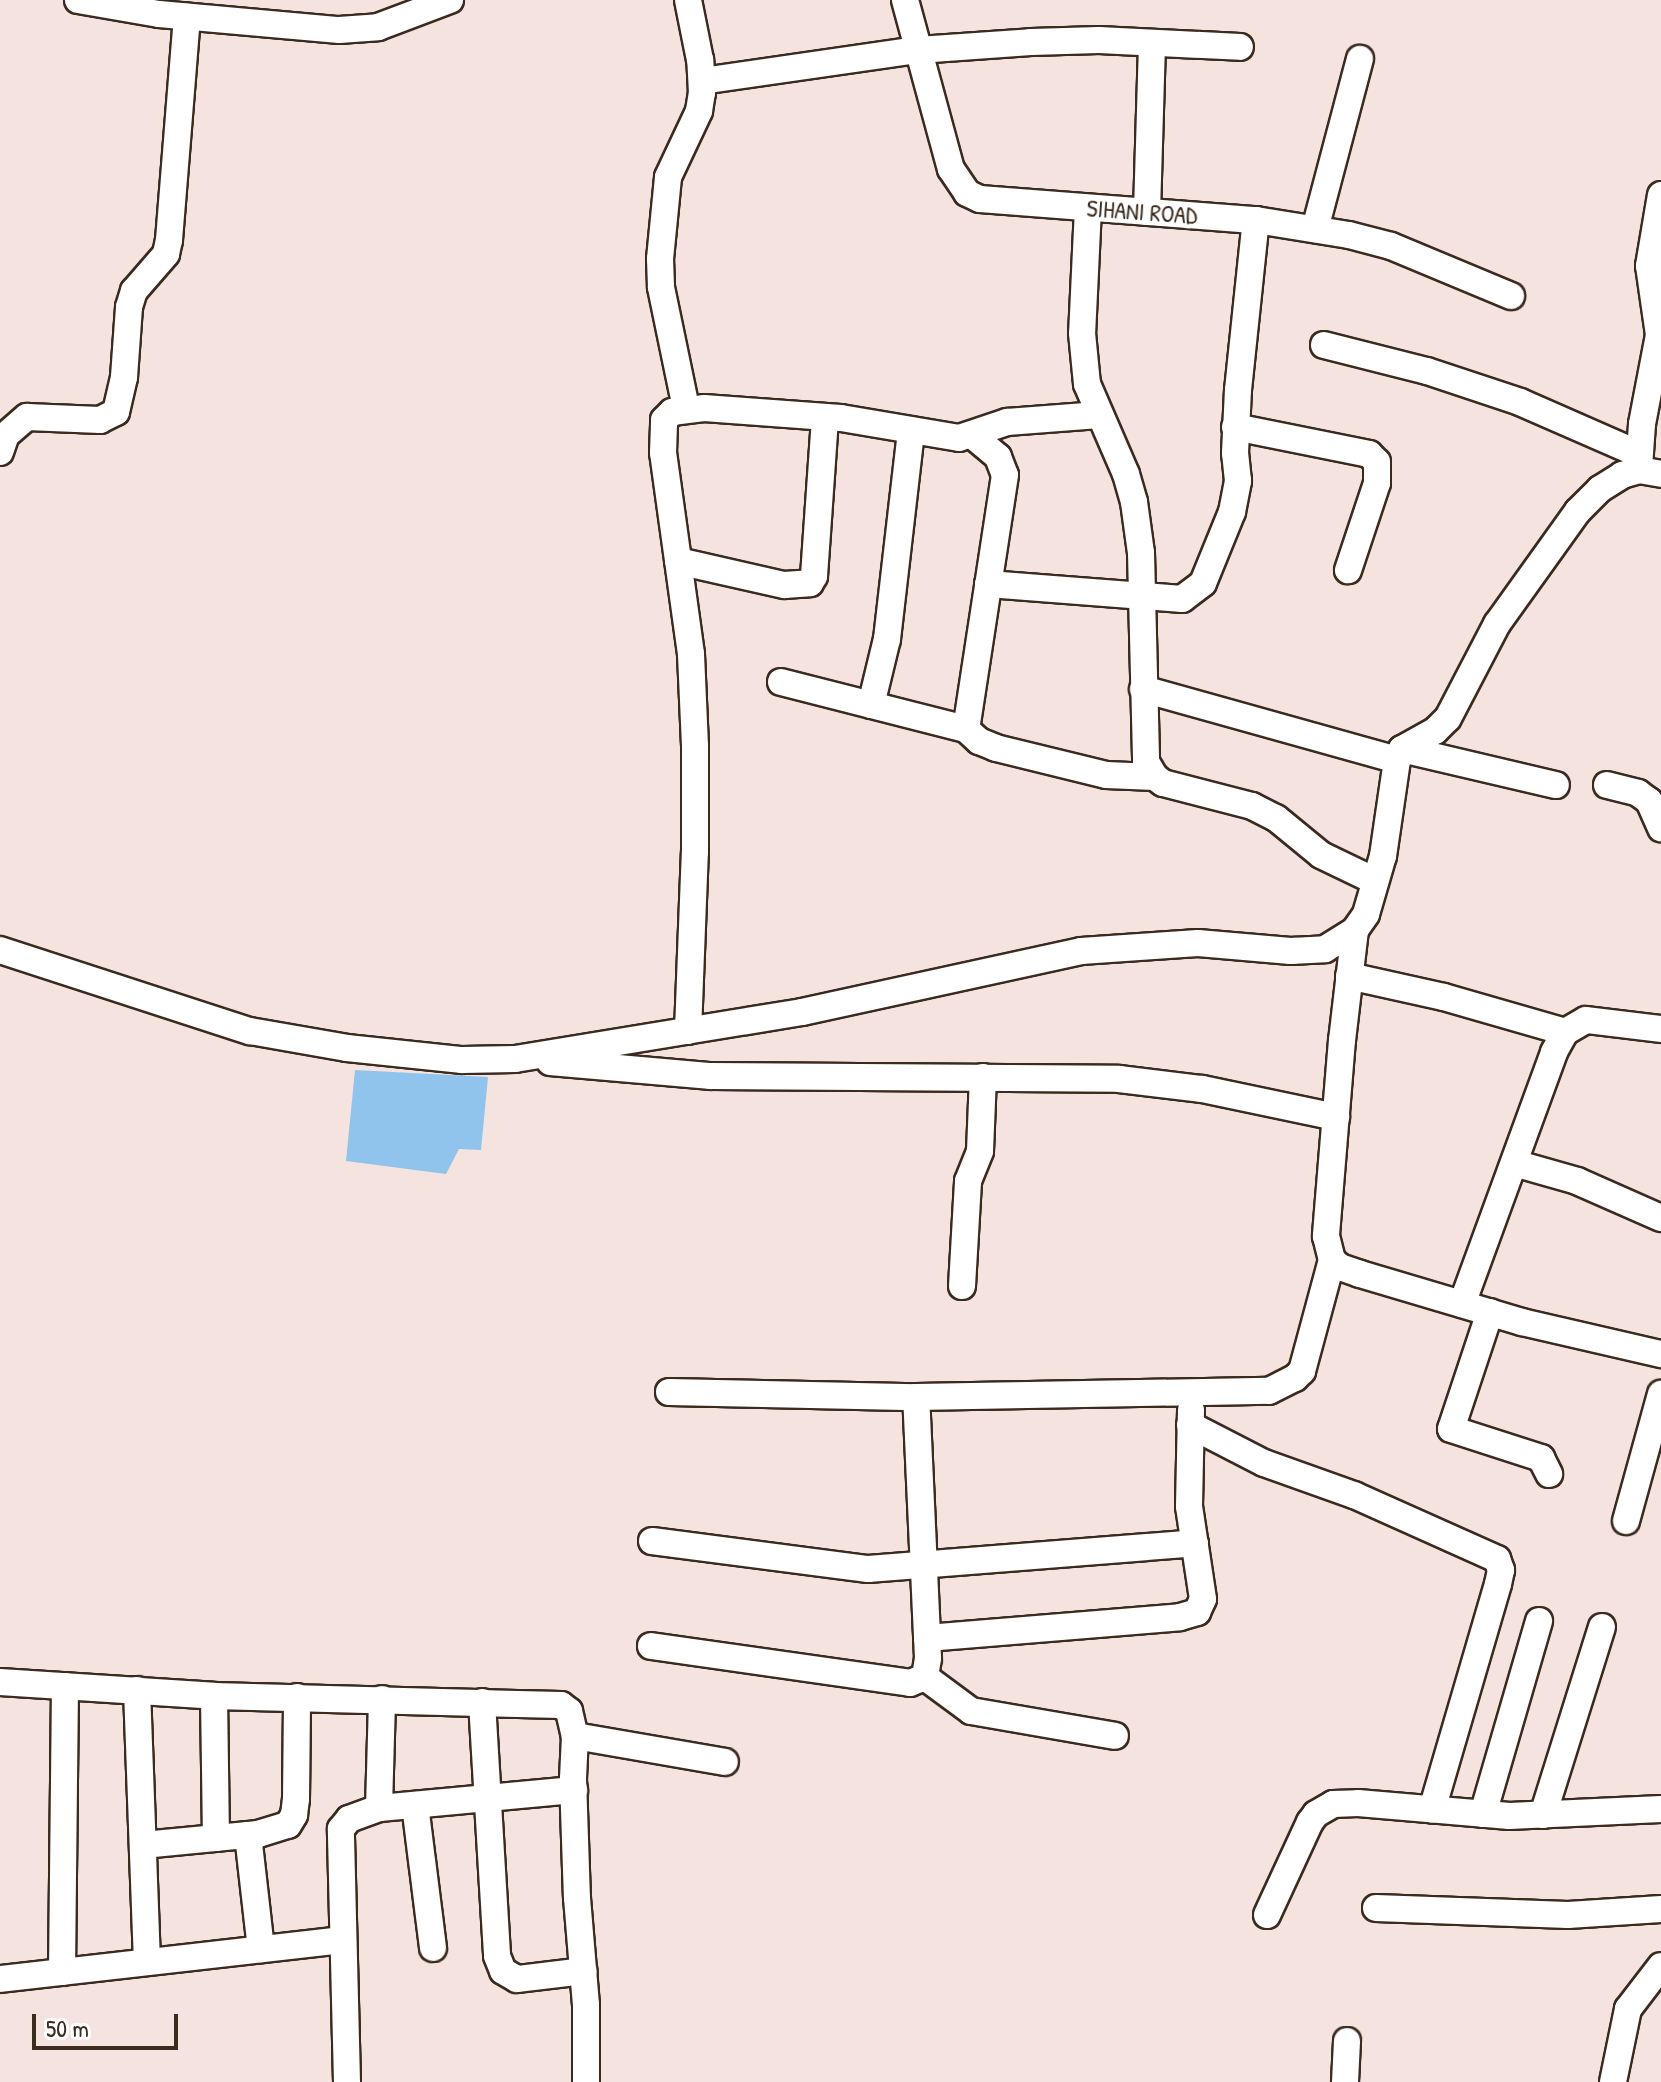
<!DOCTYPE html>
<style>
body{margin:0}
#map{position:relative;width:1661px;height:2082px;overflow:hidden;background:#f4e3de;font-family:"Patrick Hand",sans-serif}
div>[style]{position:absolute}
.water>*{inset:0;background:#90c4ed}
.roads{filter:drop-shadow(2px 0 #3b2a1e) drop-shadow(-2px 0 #3b2a1e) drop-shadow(0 2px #3b2a1e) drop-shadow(0 -2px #3b2a1e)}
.minor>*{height:26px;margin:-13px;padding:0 13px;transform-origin:13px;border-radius:13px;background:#fff}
span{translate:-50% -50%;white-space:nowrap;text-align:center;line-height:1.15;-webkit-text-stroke:8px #fff;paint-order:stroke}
.street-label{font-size:24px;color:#3b2a1e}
.scale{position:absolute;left:32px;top:2014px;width:146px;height:36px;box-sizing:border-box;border:4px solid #3b2a1e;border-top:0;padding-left:10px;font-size:24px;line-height:28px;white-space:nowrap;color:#3b2a1e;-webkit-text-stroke:6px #fff;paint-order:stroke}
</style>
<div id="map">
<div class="water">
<i style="clip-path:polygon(355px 1070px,488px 1077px,481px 1150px,459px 1149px,446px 1174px,346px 1161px)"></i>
</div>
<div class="roads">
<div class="minor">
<i style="left:78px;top:0;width:82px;rotate:9.8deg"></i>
<i style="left:159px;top:14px;width:181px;rotate:5.1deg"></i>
<i style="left:339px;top:30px;width:39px;rotate:-4deg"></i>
<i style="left:378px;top:27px;width:77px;rotate:-20.6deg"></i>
<i style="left:905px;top:0;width:175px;rotate:74.8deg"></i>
<i style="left:951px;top:169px;width:29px;rotate:56deg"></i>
<i style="left:967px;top:193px;width:14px;rotate:25deg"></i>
<i style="left:980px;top:199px;width:277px;rotate:4.4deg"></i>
<i style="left:1256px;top:220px;width:94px;rotate:9.2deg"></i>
<i style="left:1349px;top:235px;width:43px;rotate:14.7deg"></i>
<i style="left:1391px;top:246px;width:130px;rotate:22.6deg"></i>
<i style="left:702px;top:81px;width:218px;rotate:-8.2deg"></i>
<i style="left:918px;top:50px;width:113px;rotate:-4deg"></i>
<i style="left:1031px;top:42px;width:68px;rotate:-1.7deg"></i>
<i style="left:1099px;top:40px;width:141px;rotate:2.8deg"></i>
<i style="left:1088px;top:208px;width:125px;rotate:92.7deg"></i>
<i style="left:1082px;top:333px;width:51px;rotate:84.4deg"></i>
<i style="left:1087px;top:384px;width:98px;rotate:66.6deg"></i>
<i style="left:1126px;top:474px;width:29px;rotate:74deg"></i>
<i style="left:1134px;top:502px;width:51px;rotate:82.2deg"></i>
<i style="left:1141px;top:553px;width:209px;rotate:88.6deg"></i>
<i style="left:1146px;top:762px;width:17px;rotate:59deg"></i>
<i style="left:1155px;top:777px;width:10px;rotate:37deg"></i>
<i style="left:1163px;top:783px;width:92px;rotate:14.5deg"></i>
<i style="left:1252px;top:806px;width:27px;rotate:27deg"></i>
<i style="left:1276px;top:818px;width:58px;rotate:39.4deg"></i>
<i style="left:1321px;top:855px;width:60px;rotate:25.7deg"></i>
<i style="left:1147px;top:212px;width:169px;rotate:-88.3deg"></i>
<i style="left:1315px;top:229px;width:176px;rotate:-75.2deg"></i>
<i style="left:1324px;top:345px;width:106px;rotate:14.2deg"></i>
<i style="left:1427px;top:371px;width:98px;rotate:18.4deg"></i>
<i style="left:1520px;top:402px;width:130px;rotate:23.6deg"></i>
<i style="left:686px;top:408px;width:124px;rotate:-101.7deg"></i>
<i style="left:661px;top:287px;width:28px;rotate:-92deg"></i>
<i style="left:660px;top:259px;width:82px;rotate:-84.4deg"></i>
<i style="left:668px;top:177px;width:73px;rotate:-64.8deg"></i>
<i style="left:699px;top:111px;width:18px;rotate:-81deg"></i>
<i style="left:702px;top:93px;width:33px;rotate:-93deg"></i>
<i style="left:700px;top:60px;width:61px;rotate:-101.3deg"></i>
<i style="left:1235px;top:427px;width:137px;rotate:11.4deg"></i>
<i style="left:1369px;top:454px;width:11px;rotate:45deg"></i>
<i style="left:1377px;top:462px;width:21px;rotate:90deg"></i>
<i style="left:1377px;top:483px;width:92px;rotate:108.4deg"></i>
<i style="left:972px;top:435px;width:34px;rotate:40deg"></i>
<i style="left:998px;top:457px;width:19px;rotate:69deg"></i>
<i style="left:1005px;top:475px;width:257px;rotate:98.7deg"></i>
<i style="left:966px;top:729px;width:18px;rotate:43deg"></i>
<i style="left:979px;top:741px;width:18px;rotate:22deg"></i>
<i style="left:996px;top:748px;width:113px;rotate:13.8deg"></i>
<i style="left:1106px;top:775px;width:49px;rotate:2.3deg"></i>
<i style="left:0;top:452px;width:18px;rotate:-71deg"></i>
<i style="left:6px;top:435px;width:28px;rotate:-41deg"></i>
<i style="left:27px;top:417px;width:73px;rotate:2.4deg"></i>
<i style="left:100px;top:420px;width:18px;rotate:-27deg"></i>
<i style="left:116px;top:412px;width:36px;rotate:-77deg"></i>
<i style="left:124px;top:377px;width:70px;rotate:-85.9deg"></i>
<i style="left:129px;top:307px;width:17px;rotate:-73deg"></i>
<i style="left:134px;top:291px;width:49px;rotate:-49.1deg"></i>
<i style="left:166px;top:254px;width:14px;rotate:-78deg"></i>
<i style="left:169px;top:240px;width:224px;rotate:-85.4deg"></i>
<i style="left:1639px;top:467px;width:43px;rotate:-86deg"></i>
<i style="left:1642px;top:424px;width:91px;rotate:-79.2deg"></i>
<i style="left:1659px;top:335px;width:70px;rotate:-98.2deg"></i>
<i style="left:1649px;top:266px;width:72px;rotate:-80.4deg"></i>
<i style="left:678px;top:561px;width:109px;rotate:12.8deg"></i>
<i style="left:784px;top:585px;width:26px;rotate:-4deg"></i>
<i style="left:810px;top:583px;width:8px;rotate:-60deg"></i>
<i style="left:814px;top:576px;width:159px;rotate:-86deg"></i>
<i style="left:988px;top:584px;width:195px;rotate:4.4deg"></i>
<i style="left:1182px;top:599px;width:26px;rotate:-37deg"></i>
<i style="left:1203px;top:583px;width:77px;rotate:-67.8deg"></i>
<i style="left:1232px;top:512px;width:32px;rotate:-79deg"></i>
<i style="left:1238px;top:481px;width:28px;rotate:-96deg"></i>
<i style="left:1235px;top:453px;width:63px;rotate:-87.3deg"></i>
<i style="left:1238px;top:390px;width:171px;rotate:-84deg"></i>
<i style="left:781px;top:682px;width:191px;rotate:14.3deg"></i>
<i style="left:1143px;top:689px;width:264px;rotate:15.6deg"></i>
<i style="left:871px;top:705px;width:68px;rotate:-76.4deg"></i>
<i style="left:887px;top:639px;width:210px;rotate:-83.4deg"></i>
<i style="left:1402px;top:749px;width:158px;rotate:13.2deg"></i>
<i style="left:1607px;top:785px;width:32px;rotate:14deg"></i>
<i style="left:1638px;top:793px;width:14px;rotate:36deg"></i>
<i style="left:1649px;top:801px;width:30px;rotate:66deg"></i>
<i style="left:1355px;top:930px;width:111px;rotate:96.7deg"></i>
<i style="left:1342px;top:1040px;width:197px;rotate:94.7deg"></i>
<i style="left:1326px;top:1236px;width:25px;rotate:76deg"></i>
<i style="left:1332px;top:1260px;width:11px;rotate:41deg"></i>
<i style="left:1340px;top:1267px;width:21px;rotate:19deg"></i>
<i style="left:1360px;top:1274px;width:169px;rotate:16.5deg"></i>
<i style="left:1522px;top:1322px;width:143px;rotate:13deg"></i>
<i style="left:0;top:950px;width:263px;rotate:18deg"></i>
<i style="left:250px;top:1031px;width:98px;rotate:9.9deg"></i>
<i style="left:347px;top:1048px;width:116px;rotate:6deg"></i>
<i style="left:462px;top:1060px;width:53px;rotate:-1.1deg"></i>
<i style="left:515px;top:1059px;width:291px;rotate:-9.3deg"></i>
<i style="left:802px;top:1012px;width:286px;rotate:-12.3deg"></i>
<i style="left:1081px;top:951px;width:117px;rotate:-3.9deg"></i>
<i style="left:1198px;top:943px;width:93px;rotate:4.9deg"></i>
<i style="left:1291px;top:951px;width:34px;rotate:-3deg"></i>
<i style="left:1325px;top:949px;width:36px;rotate:-32deg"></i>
<i style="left:1355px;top:930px;width:19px;rotate:-55deg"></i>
<i style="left:1366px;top:914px;width:60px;rotate:-73.7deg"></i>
<i style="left:1383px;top:856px;width:97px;rotate:-81.7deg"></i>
<i style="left:1397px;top:760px;width:12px;rotate:-66deg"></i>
<i style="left:1402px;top:749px;width:38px;rotate:-29deg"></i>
<i style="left:1435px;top:731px;width:18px;rotate:-45deg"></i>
<i style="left:1448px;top:718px;width:106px;rotate:-62.5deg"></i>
<i style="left:1497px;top:624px;width:139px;rotate:-54.4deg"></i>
<i style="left:1578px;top:511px;width:31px;rotate:-45deg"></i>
<i style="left:1600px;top:489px;width:26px;rotate:-32deg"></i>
<i style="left:1622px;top:475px;width:18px;rotate:-16deg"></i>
<i style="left:1639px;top:470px;width:22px;rotate:10deg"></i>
<i style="left:1349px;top:976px;width:97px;rotate:12.5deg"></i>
<i style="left:1444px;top:997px;width:126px;rotate:16.1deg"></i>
<i style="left:688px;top:1031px;width:179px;rotate:-87.8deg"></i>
<i style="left:695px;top:852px;width:106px;rotate:-90deg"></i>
<i style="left:695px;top:746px;width:92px;rotate:-92.5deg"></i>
<i style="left:691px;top:654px;width:203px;rotate:-97.9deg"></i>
<i style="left:663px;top:453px;width:33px;rotate:-88deg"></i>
<i style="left:664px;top:420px;width:11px;rotate:-45deg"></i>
<i style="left:672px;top:412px;width:32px;rotate:-7deg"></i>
<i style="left:704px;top:408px;width:137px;rotate:4.2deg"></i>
<i style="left:841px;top:418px;width:120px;rotate:9.6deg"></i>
<i style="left:959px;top:438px;width:51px;rotate:-18.4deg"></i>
<i style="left:1007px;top:422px;width:92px;rotate:-4.4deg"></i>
<i style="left:550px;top:1062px;width:162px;rotate:5deg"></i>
<i style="left:711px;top:1076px;width:408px;rotate:0.4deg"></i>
<i style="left:1119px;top:1079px;width:84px;rotate:6.9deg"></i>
<i style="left:1202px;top:1089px;width:137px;rotate:11.8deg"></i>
<i style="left:1514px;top:1163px;width:66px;rotate:15.9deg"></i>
<i style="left:1577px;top:1181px;width:92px;rotate:23.8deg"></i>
<i style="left:962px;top:1286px;width:105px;rotate:-86.7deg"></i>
<i style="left:968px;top:1181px;width:32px;rotate:-68deg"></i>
<i style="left:980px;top:1151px;width:74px;rotate:-87.7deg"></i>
<i style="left:1462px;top:1304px;width:268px;rotate:-69.9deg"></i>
<i style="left:1554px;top:1052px;width:23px;rotate:-61deg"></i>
<i style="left:1565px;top:1032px;width:24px;rotate:-30deg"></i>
<i style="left:1586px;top:1020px;width:76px;rotate:6.8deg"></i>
<i style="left:1490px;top:1312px;width:123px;rotate:108.4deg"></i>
<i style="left:1451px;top:1429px;width:95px;rotate:17.9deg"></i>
<i style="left:1541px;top:1458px;width:18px;rotate:63deg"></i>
<i style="left:669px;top:1392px;width:247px;rotate:1.2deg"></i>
<i style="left:916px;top:1397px;width:353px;rotate:-1deg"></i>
<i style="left:1269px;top:1391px;width:29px;rotate:-27deg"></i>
<i style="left:1295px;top:1378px;width:10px;rotate:-45deg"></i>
<i style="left:1302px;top:1371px;width:115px;rotate:-74.9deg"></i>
<i style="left:1190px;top:1425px;width:83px;rotate:27.2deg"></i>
<i style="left:1264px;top:1463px;width:96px;rotate:19.6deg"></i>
<i style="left:1354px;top:1495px;width:157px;rotate:24.1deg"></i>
<i style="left:1497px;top:1559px;width:12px;rotate:70deg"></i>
<i style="left:1501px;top:1570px;width:14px;rotate:102deg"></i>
<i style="left:1498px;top:1584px;width:235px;rotate:106.3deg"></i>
<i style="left:1626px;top:1521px;width:132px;rotate:-74.6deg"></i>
<i style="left:652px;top:1541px;width:218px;rotate:7.4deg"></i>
<i style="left:868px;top:1569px;width:328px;rotate:-4.5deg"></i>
<i style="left:927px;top:1638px;width:254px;rotate:-4.7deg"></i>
<i style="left:1180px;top:1617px;width:18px;rotate:-16deg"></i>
<i style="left:1197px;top:1612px;width:14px;rotate:-65deg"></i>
<i style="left:1203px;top:1599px;width:94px;rotate:-98.6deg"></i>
<i style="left:1189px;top:1506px;width:96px;rotate:-88.8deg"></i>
<i style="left:651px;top:1646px;width:262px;rotate:8.1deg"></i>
<i style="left:910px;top:1683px;width:16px;rotate:-22deg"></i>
<i style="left:925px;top:1677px;width:19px;rotate:-81deg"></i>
<i style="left:928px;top:1658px;width:261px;rotate:-92.6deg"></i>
<i style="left:925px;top:1677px;width:57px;rotate:36.5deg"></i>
<i style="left:971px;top:1711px;width:146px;rotate:9.8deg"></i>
<i style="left:0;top:1682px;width:214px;rotate:3.7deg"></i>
<i style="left:214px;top:1696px;width:347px;rotate:1.5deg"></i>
<i style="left:561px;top:1705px;width:10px;rotate:37deg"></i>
<i style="left:569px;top:1711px;width:26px;rotate:77deg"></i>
<i style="left:575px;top:1736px;width:43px;rotate:92.7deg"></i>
<i style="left:573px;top:1779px;width:119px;rotate:88.1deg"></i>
<i style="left:577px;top:1898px;width:107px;rotate:85.2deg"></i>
<i style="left:586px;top:2005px;width:77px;rotate:90deg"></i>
<i style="left:137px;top:1690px;width:272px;rotate:87.9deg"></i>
<i style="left:214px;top:1696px;width:142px;rotate:89.2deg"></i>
<i style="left:482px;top:1702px;width:254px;rotate:86.6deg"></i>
<i style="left:497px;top:1956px;width:16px;rotate:68deg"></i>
<i style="left:503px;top:1971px;width:16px;rotate:30deg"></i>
<i style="left:517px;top:1979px;width:67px;rotate:-6.8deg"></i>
<i style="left:575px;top:1736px;width:152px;rotate:9.8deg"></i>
<i style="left:415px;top:1805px;width:144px;rotate:82.8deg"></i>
<i style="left:379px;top:1808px;width:109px;rotate:-88.4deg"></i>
<i style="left:1483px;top:1814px;width:201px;rotate:-73.8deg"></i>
<i style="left:1543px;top:1815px;width:197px;rotate:-72.6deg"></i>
<i style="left:248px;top:1835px;width:115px;rotate:83.5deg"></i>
<i style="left:143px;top:1845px;width:116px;rotate:-5.5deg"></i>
<i style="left:258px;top:1834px;width:31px;rotate:-17deg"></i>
<i style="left:288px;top:1825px;width:12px;rotate:-59deg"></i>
<i style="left:294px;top:1815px;width:16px;rotate:-83deg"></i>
<i style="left:296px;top:1799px;width:102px;rotate:-89.4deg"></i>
<i style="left:1376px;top:1908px;width:192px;rotate:2.1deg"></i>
<i style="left:1568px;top:1915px;width:93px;rotate:-3.7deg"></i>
<i style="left:1267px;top:1915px;width:102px;rotate:-65.2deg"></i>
<i style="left:1310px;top:1822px;width:10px;rotate:-53deg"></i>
<i style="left:1316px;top:1814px;width:20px;rotate:-30deg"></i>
<i style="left:1333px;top:1804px;width:25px;rotate:-2deg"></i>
<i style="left:1358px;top:1803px;width:152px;rotate:4.9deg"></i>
<i style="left:1509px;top:1816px;width:152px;rotate:-2.6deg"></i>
<i style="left:62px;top:1972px;width:286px;rotate:-89.4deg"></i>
<i style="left:0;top:1979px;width:345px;rotate:-6.5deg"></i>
<i style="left:347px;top:2082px;width:253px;rotate:-91.4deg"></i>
<i style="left:341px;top:1829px;width:13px;rotate:-51deg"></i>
<i style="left:349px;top:1819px;width:32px;rotate:-20deg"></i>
<i style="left:379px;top:1808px;width:196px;rotate:-5.3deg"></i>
<i style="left:1345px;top:2082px;width:41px;rotate:-87.2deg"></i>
<i style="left:1613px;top:2082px;width:75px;rotate:-78.4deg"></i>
<i style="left:1628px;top:2009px;width:54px;rotate:-52.5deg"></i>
</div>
</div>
<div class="street-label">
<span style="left:1142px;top:212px;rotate:4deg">SIHANI ROAD</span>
</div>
<div class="scale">50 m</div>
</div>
